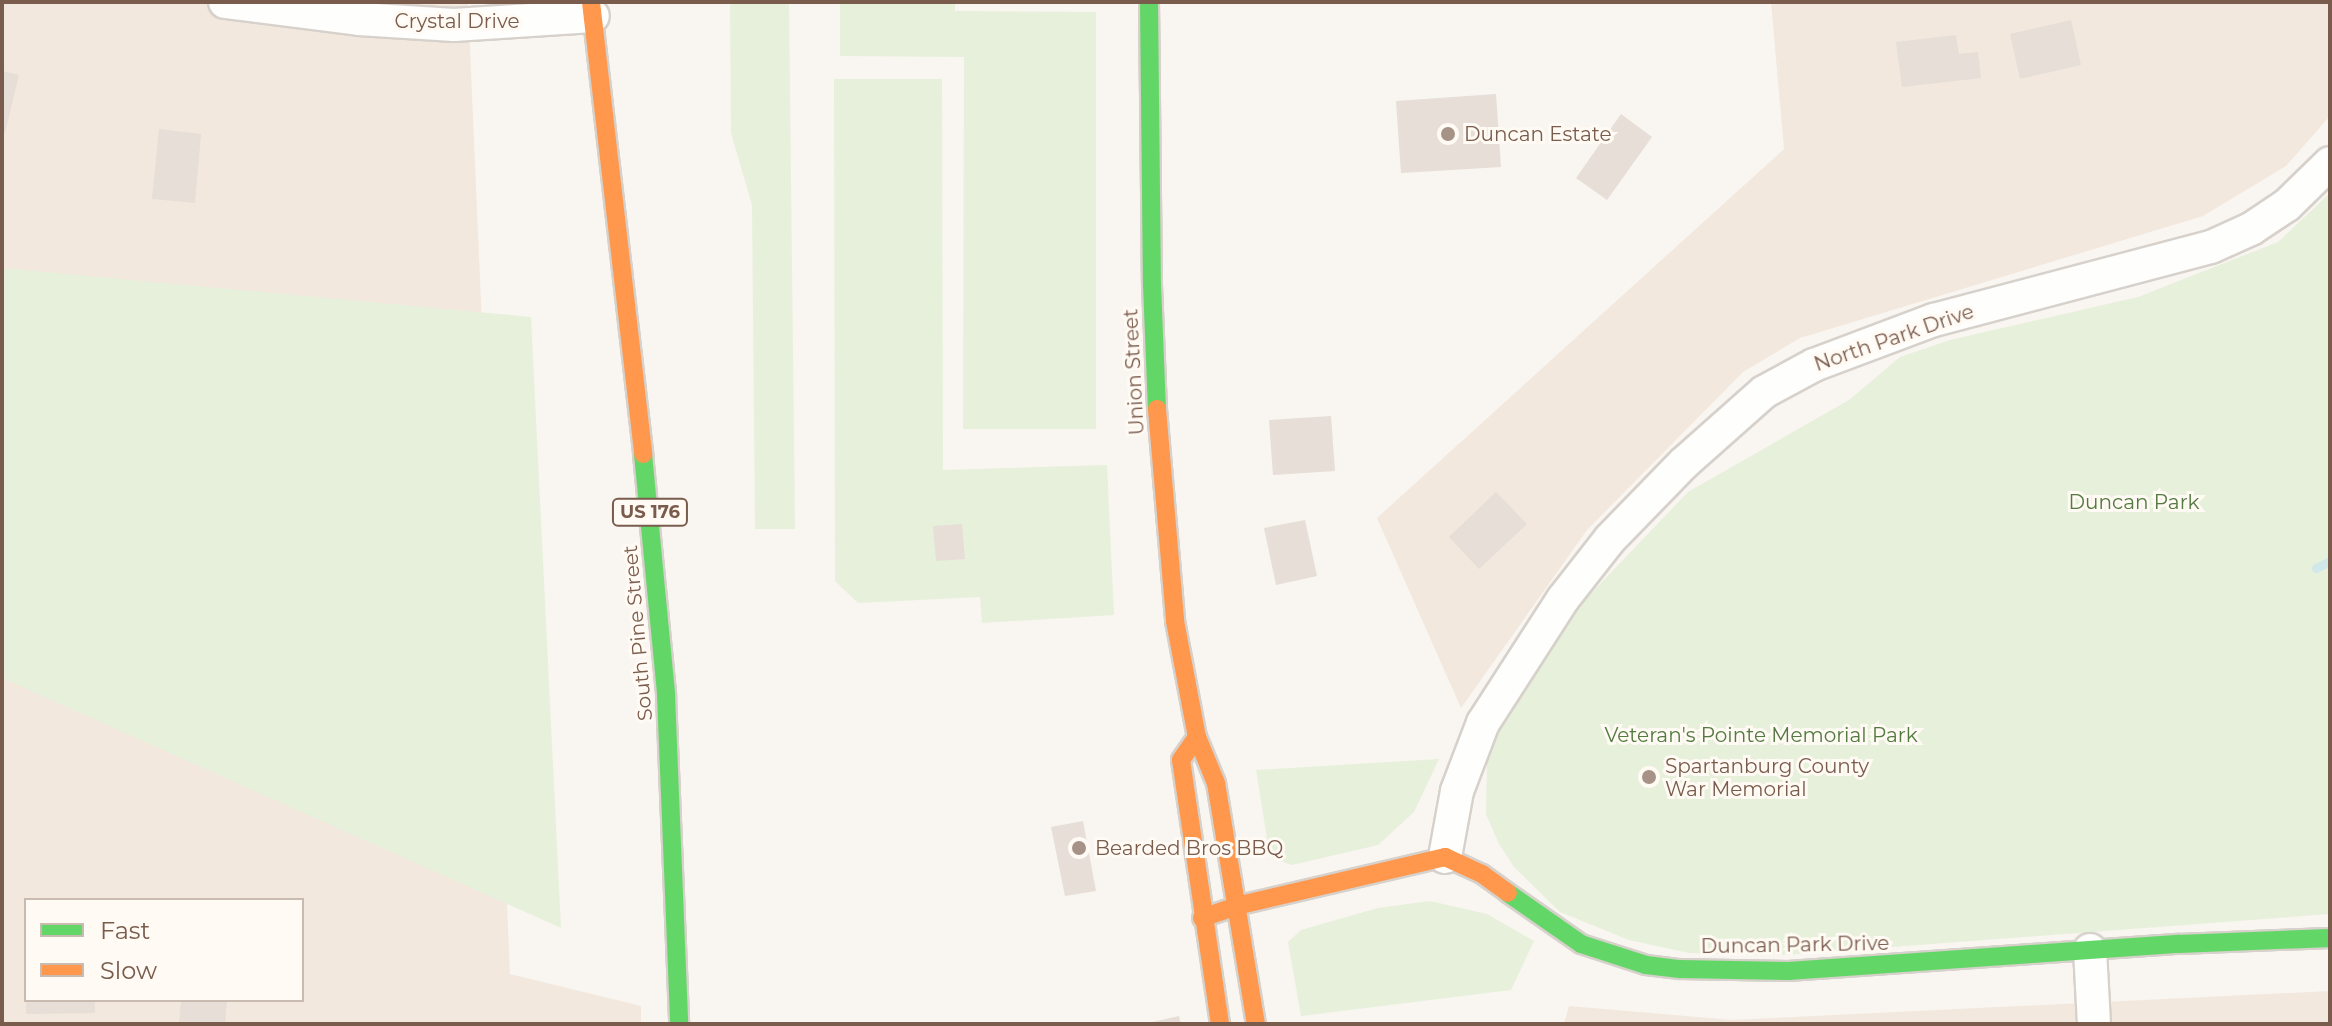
<!DOCTYPE html>
<style>
body{margin:0}
#map{position:relative;width:2332px;height:1026px;overflow:hidden;background:#f9f5f0;font-family:Montserrat,sans-serif}
div>[style]{position:absolute}
.residential>*{inset:0;background:#f2e8de}
.green>*{inset:0;background:#e7f0db}
.stream>*{height:9px;margin:-4.5px;padding:0 4.5px;transform-origin:4.5px;border-radius:4.5px;background:#d0e8ea}
.building>*{inset:0;background:#e6ded7}
.roads{filter:drop-shadow(2px 0 #d7d1cb) drop-shadow(-2px 0 #d7d1cb) drop-shadow(0 2px #d7d1cb) drop-shadow(0 -2px #d7d1cb)}
.street>*{height:32px;margin:-16px;padding:0 16px;transform-origin:16px;border-radius:16px;background:#fefefd}
.fast>*{height:18px;margin:-9px;padding:0 9px;transform-origin:9px;border-radius:9px;background:#63d668}
.slow>*{height:18px;margin:-9px;padding:0 9px;transform-origin:9px;border-radius:9px;background:#ff974d}
.dots>*{width:22px;height:22px;translate:-50% -50%;box-sizing:border-box;border:4px solid #fffaf3;border-radius:50%}
span{translate:-50% -50%;white-space:nowrap;text-align:center;line-height:1.15;-webkit-text-stroke:6px #fffaf3;paint-order:stroke}
.shield-label span{padding:2px 6px;background:#fffaf3;border:2px solid;border-radius:6px;-webkit-text-stroke-width:0}
.shield-label{font-size:18px;color:#7a5c4d;font-weight:700}
.street-label{font-size:20px;color:#7a5c4d}
.poi-label{font-size:20px;color:#7a5c4d}
.left{translate:0 -50%;text-align:left}
.park-label{font-size:20px;color:#537a41}
.frame{position:absolute;inset:0;border:4px solid #7a5c4d;pointer-events:none}
.legend{position:absolute;left:24px;top:898px;width:280px;height:104px;box-sizing:border-box;background:#fffaf3;border:2px solid #cabbb1;margin:0;padding:10px 14px;list-style:none;font-size:24px;color:#7a5c4d}
.legend li{display:flex;align-items:center;gap:16px;height:40px}
.legend b{width:40px;border:2px solid #cabbb1}
</style>
<div id="map">
<div class="residential">
<i style="clip-path:polygon(evenodd,2px 2px,468px 2px,510px 974px,641px 1006px,641px 1024px,2px 1024px,2px 2px,26px 900px,302px 900px,302px 1000px,26px 1000px,26px 900px)"></i>
<i style="clip-path:polygon(1771px 2px,2330px 2px,2330px 116px,2286px 166px,2203px 216px,1800px 338px,1743px 372px,1587px 530px,1461px 708px,1377px 518px,1784px 149px)"></i>
<i style="clip-path:polygon(2330px 991px,2330px 1024px,1564px 1024px,1569px 1006px,1732px 1020px)"></i>
</div>
<div class="green">
<i style="clip-path:polygon(730px 2px,789px 2px,795px 529px,755px 529px,752px 205px,731px 133px)"></i>
<i style="clip-path:polygon(840px 2px,955px 2px,955px 11px,1096px 12px,1096px 429px,963px 429px,964px 57px,840px 56px)"></i>
<i style="clip-path:polygon(834px 79px,942px 79px,943px 470px,1107px 465px,1114px 615px,982px 623px,980px 597px,858px 603px,835px 581px)"></i>
<i style="clip-path:polygon(2330px 193px,2330px 914px,1785px 955px,1689px 953px,1629px 940px,1560px 912px,1514px 867px,1499px 844px,1486px 814px,1487px 760px,1505px 716px,1578px 607px,1688px 492px,1849px 400px,1900px 357px,1950px 340px,2138px 297px,2278px 242px)"></i>
<i style="clip-path:polygon(2px 268px,531px 317px,561px 928px,2px 678px)"></i>
<i style="clip-path:polygon(1439px 759px,1414px 812px,1378px 845px,1292px 865px,1270px 857px,1256px 770px)"></i>
<i style="clip-path:polygon(1430px 901px,1487px 914px,1534px 941px,1511px 990px,1301px 1016px,1288px 942px,1301px 930px,1378px 908px)"></i>
</div>
<div class="stream">
<i style="left:2316px;top:568px;width:16px;rotate:-27deg"></i>
</div>
<div class="building">
<i style="clip-path:polygon(2071px 20px,2081px 65px,2020px 79px,2010px 34px)"></i>
<i style="clip-path:polygon(1956px 35px,1959px 54px,1978px 52px,1981px 78px,1902px 87px,1896px 42px)"></i>
<i style="clip-path:polygon(2px 71px,19px 75px,5px 133px,2px 133px)"></i>
<i style="clip-path:polygon(1496px 94px,1501px 167px,1401px 173px,1396px 101px)"></i>
<i style="clip-path:polygon(1621px 114px,1652px 137px,1607px 200px,1576px 178px)"></i>
<i style="clip-path:polygon(159px 129px,201px 134px,195px 203px,152px 199px)"></i>
<i style="clip-path:polygon(1331px 416px,1335px 471px,1273px 475px,1269px 420px)"></i>
<i style="clip-path:polygon(1496px 492px,1527px 524px,1479px 569px,1449px 537px)"></i>
<i style="clip-path:polygon(1305px 520px,1317px 576px,1276px 585px,1264px 528px)"></i>
<i style="clip-path:polygon(962px 524px,965px 559px,936px 561px,933px 526px)"></i>
<i style="clip-path:polygon(1083px 821px,1096px 891px,1065px 896px,1051px 827px)"></i>
<i style="clip-path:polygon(26px 1000px,95px 1000px,95px 1013px,26px 1014px)"></i>
<i style="clip-path:polygon(181px 1000px,227px 1000px,225px 1024px,179px 1024px)"></i>
<i style="clip-path:polygon(1179px 1016px,1181px 1024px,1148px 1024px,1148px 1023px)"></i>
</div>
<div class="roads">
<div class="street">
<i style="left:225px;top:2px;width:135px;rotate:7.2deg"></i>
<i style="left:359px;top:19px;width:95px;rotate:3.6deg"></i>
<i style="left:454px;top:25px;width:139px;rotate:-3.7deg"></i>
<i style="left:1445px;top:857px;width:67px;rotate:-79.7deg"></i>
<i style="left:1457px;top:791px;width:73px;rotate:-69.1deg"></i>
<i style="left:1483px;top:723px;width:148px;rotate:-57.2deg"></i>
<i style="left:1563px;top:599px;width:76px;rotate:-51.9deg"></i>
<i style="left:1610px;top:539px;width:106px;rotate:-45.8deg"></i>
<i style="left:1684px;top:463px;width:107px;rotate:-41.6deg"></i>
<i style="left:1764px;top:392px;width:57px;rotate:-28.4deg"></i>
<i style="left:1814px;top:365px;width:128px;rotate:-20.6deg"></i>
<i style="left:1934px;top:320px;width:286px;rotate:-14.8deg"></i>
<i style="left:2211px;top:247px;width:44px;rotate:-24.2deg"></i>
<i style="left:2251px;top:229px;width:43px;rotate:-33.7deg"></i>
<i style="left:2287px;top:205px;width:60px;rotate:-44.3deg"></i>
<i style="left:2090px;top:950px;width:74px;rotate:86.9deg"></i>
</div>
<div class="fast">
<i style="left:1149px;top:2px;width:283px;rotate:89.4deg"></i>
<i style="left:1152px;top:285px;width:124px;rotate:87.7deg"></i>
<i style="left:643px;top:454px;width:242px;rotate:84.5deg"></i>
<i style="left:666px;top:695px;width:329px;rotate:87.7deg"></i>
<i style="left:1508px;top:893px;width:89px;rotate:34.9deg"></i>
<i style="left:1581px;top:944px;width:68px;rotate:17.9deg"></i>
<i style="left:1646px;top:965px;width:34px;rotate:7deg"></i>
<i style="left:1680px;top:969px;width:108px;rotate:1.1deg"></i>
<i style="left:1788px;top:971px;width:392px;rotate:-4deg"></i>
<i style="left:2179px;top:944px;width:151px;rotate:-2.3deg"></i>
</div>
<div class="slow">
<i style="left:591px;top:2px;width:455px;rotate:83.4deg"></i>
<i style="left:1157px;top:409px;width:213px;rotate:85.1deg"></i>
<i style="left:1175px;top:621px;width:118px;rotate:79.3deg"></i>
<i style="left:1197px;top:737px;width:50px;rotate:67.6deg"></i>
<i style="left:1216px;top:783px;width:244px;rotate:80.6deg"></i>
<i style="left:1197px;top:737px;width:28px;rotate:125deg"></i>
<i style="left:1181px;top:760px;width:267px;rotate:81.6deg"></i>
<i style="left:1202px;top:918px;width:36px;rotate:-19deg"></i>
<i style="left:1236px;top:906px;width:215px;rotate:-13.2deg"></i>
<i style="left:1445px;top:857px;width:41px;rotate:24.7deg"></i>
<i style="left:1482px;top:874px;width:32px;rotate:36deg"></i>
</div>
</div>
<div class="dots">
<i style="left:1448px;top:134px;background:#a69286"></i>
<i style="left:1649px;top:777px;background:#a69286"></i>
<i style="left:1079px;top:848px;background:#a69286"></i>
</div>
<div class="shield-label">
<span style="left:650px;top:512px">US 176</span>
</div>
<div class="street-label">
<span style="left:457px;top:21px">Crystal Drive</span>
<span style="left:1894px;top:338px;rotate:-19deg">North Park Drive</span>
<span style="left:1134px;top:372px;rotate:-93deg">Union Street</span>
<span style="left:638px;top:633px;rotate:-95deg">South Pine Street</span>
<span style="left:1795px;top:945px;rotate:-1deg">Duncan Park Drive</span>
</div>
<div class="poi-label">
<span class="left" style="left:1464px;top:134px">Duncan Estate</span>
<span class="left" style="left:1665px;top:778px">Spartanburg County<br>War Memorial</span>
<span class="left" style="left:1095px;top:848px">Bearded Bros BBQ</span>
</div>
<div class="park-label">
<span style="left:2134px;top:502px">Duncan Park</span>
<span style="left:1761px;top:735px">Veteran's Pointe Memorial Park</span>
</div>
<div class="frame"></div>
<ul class="legend">
<li><b style="height:10px;background:#63d668"></b>Fast</li>
<li><b style="height:10px;background:#ff974d"></b>Slow</li>
</ul>
</div>
